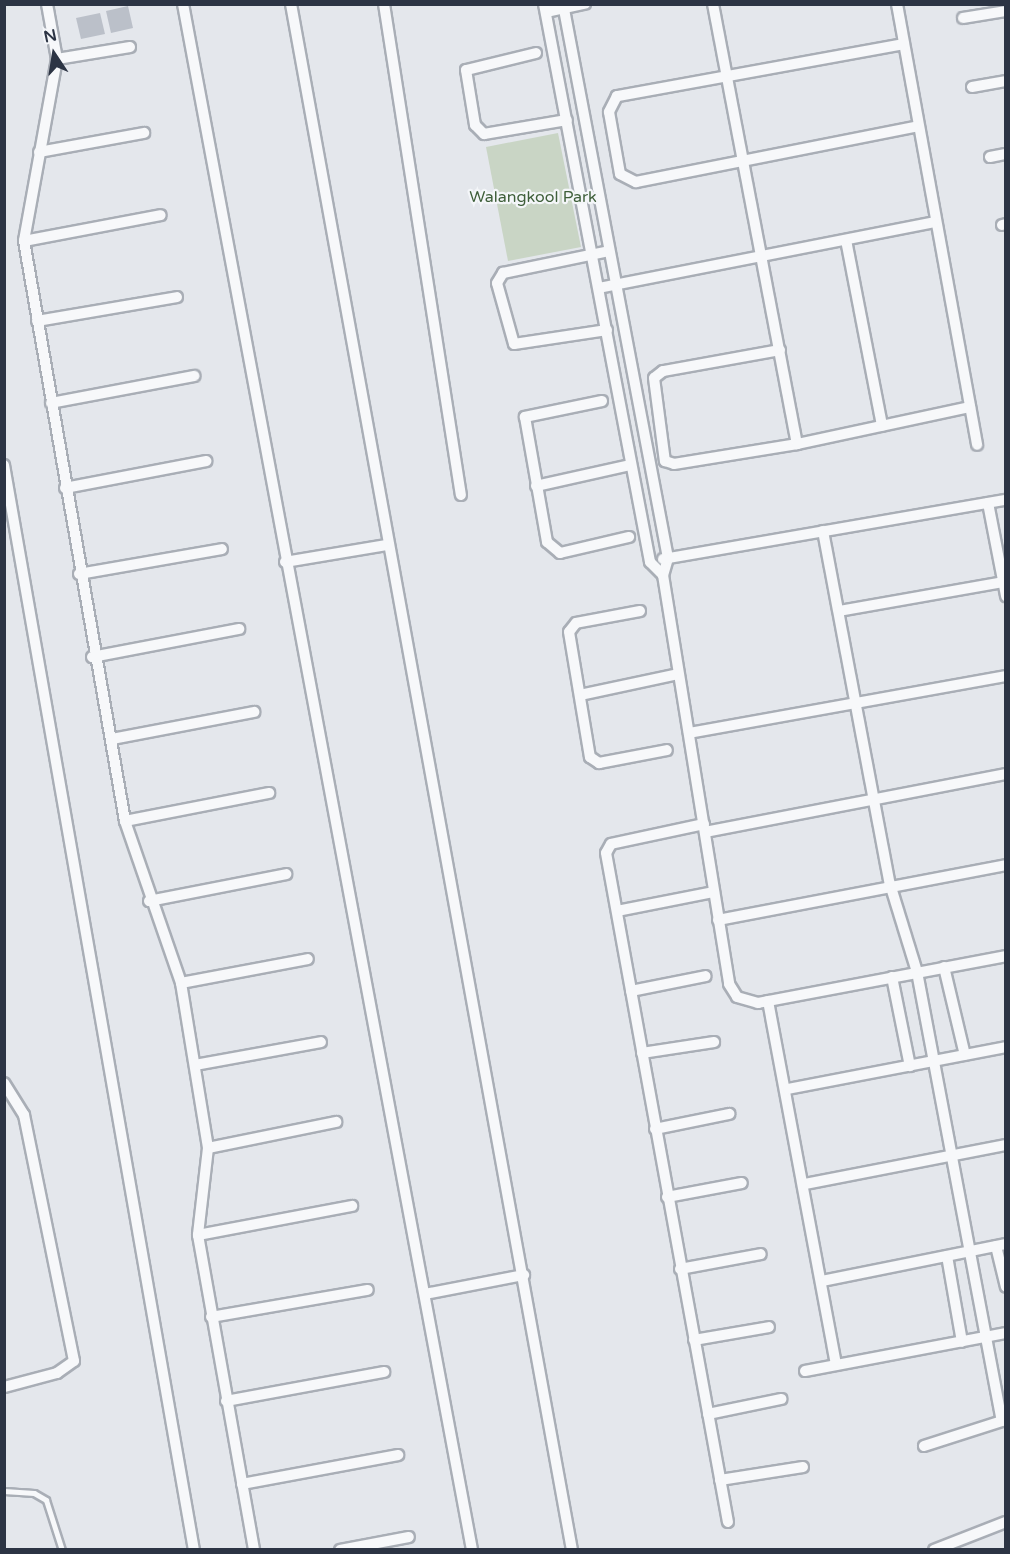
<!DOCTYPE html>
<style>
body{margin:0}
#map{position:relative;width:1010px;height:1554px;overflow:hidden;background:#e4e7ec;font-family:"Varela Round",sans-serif}
div>[style]{position:absolute}
.green>*{inset:0;background:#c9d5c5}
.building>*{inset:0;background:#bbc0c9}
.roads{filter:drop-shadow(2px 0 #a9aeb6) drop-shadow(-2px 0 #a9aeb6) drop-shadow(0 2px #a9aeb6) drop-shadow(0 -2px #a9aeb6)}
.lane>*{height:5px;margin:-2.5px;padding:0 2.5px;transform-origin:2.5px;border-radius:2.5px;background:#f7f8fa}
.street>*{height:10px;margin:-5px;padding:0 5px;transform-origin:5px;border-radius:5px;background:#f7f8fa}
span{translate:-50% -50%;white-space:nowrap;text-align:center;line-height:1.15;-webkit-text-stroke:4.5px #f4f6f9;paint-order:stroke}
.park-label{font-size:16px;color:#3f5f3a}
.frame{position:absolute;inset:0;border:6px solid #2c3444;pointer-events:none}
.north{position:absolute;left:24px;top:24px;width:60px;height:60px;-webkit-text-stroke:4px #f4f6f9;paint-order:stroke;rotate:348deg;font-size:16px;font-weight:700;line-height:24px;text-align:center;color:#2c3444}
.north::after{content:'';display:block;margin:auto;width:21px;height:27px;background:#2c3444;clip-path:polygon(50% 0,100% 100%,50% 72%,0 100%)}
</style>
<div id="map">
<div class="green">
<i style="clip-path:polygon(558px 133px,581px 247px,508px 261px,486px 147px)"></i>
</div>
<div class="building">
<i style="clip-path:polygon(128px 6px,133px 28px,111px 33px,106px 11px)"></i>
<i style="clip-path:polygon(100px 13px,105px 34px,81px 39px,76px 18px)"></i>
</div>
<div class="roads">
<div class="lane">
<i style="left:4px;top:1491px;width:30px;rotate:4deg"></i>
<i style="left:34px;top:1493px;width:14px;rotate:30deg"></i>
<i style="left:46px;top:1500px;width:52px;rotate:72.3deg"></i>
</div>
<div class="street">
<i style="left:47px;top:4px;width:56px;rotate:79.7deg"></i>
<i style="left:57px;top:59px;width:185px;rotate:100.3deg"></i>
<i style="left:24px;top:241px;width:589px;rotate:80.12deg"></i>
<i style="left:125px;top:821px;width:171px;rotate:70.9deg"></i>
<i style="left:181px;top:983px;width:167px;rotate:80.7deg"></i>
<i style="left:208px;top:1148px;width:88px;rotate:96.6deg"></i>
<i style="left:198px;top:1235px;width:320px;rotate:79.9deg"></i>
<i style="left:183px;top:4px;width:1573px;rotate:79.41deg"></i>
<i style="left:291px;top:4px;width:1571px;rotate:79.7deg"></i>
<i style="left:384px;top:4px;width:497px;rotate:81.1deg"></i>
<i style="left:544px;top:4px;width:568px;rotate:79.24deg"></i>
<i style="left:650px;top:562px;width:18px;rotate:45deg"></i>
<i style="left:563px;top:4px;width:564px;rotate:79.27deg"></i>
<i style="left:668px;top:558px;width:18px;rotate:106deg"></i>
<i style="left:663px;top:575px;width:414px;rotate:80.8deg"></i>
<i style="left:729px;top:984px;width:15px;rotate:58deg"></i>
<i style="left:737px;top:997px;width:22px;rotate:16deg"></i>
<i style="left:758px;top:1003px;width:252px;rotate:-10.7deg"></i>
<i style="left:713px;top:4px;width:448px;rotate:79.2deg"></i>
<i style="left:897px;top:4px;width:448px;rotate:79.7deg"></i>
<i style="left:546px;top:12px;width:40px;rotate:-12deg"></i>
<i style="left:963px;top:18px;width:44px;rotate:-9.2deg"></i>
<i style="left:904px;top:44px;width:292px;rotate:169.7deg"></i>
<i style="left:617px;top:96px;width:18px;rotate:117deg"></i>
<i style="left:609px;top:112px;width:63px;rotate:79.9deg"></i>
<i style="left:620px;top:174px;width:18px;rotate:27deg"></i>
<i style="left:636px;top:182px;width:288px;rotate:-11.2deg"></i>
<i style="left:536px;top:53px;width:72px;rotate:166.3deg"></i>
<i style="left:466px;top:70px;width:56px;rotate:80.7deg"></i>
<i style="left:475px;top:125px;width:13px;rotate:45deg"></i>
<i style="left:484px;top:134px;width:84px;rotate:-9.6deg"></i>
<i style="left:57px;top:59px;width:74px;rotate:-9.3deg"></i>
<i style="left:972px;top:87px;width:35px;rotate:-10deg"></i>
<i style="left:39px;top:152px;width:107px;rotate:-10.3deg"></i>
<i style="left:990px;top:157px;width:16px;rotate:-11deg"></i>
<i style="left:1002px;top:225px;width:4px;rotate:-14deg"></i>
<i style="left:846px;top:240px;width:189px;rotate:79deg"></i>
<i style="left:24px;top:241px;width:139px;rotate:-10.7deg"></i>
<i style="left:599px;top:288px;width:342px;rotate:-11.1deg"></i>
<i style="left:37px;top:321px;width:142px;rotate:-9.7deg"></i>
<i style="left:607px;top:330px;width:94px;rotate:171.4deg"></i>
<i style="left:514px;top:344px;width:63px;rotate:-105.6deg"></i>
<i style="left:497px;top:283px;width:12px;rotate:-59deg"></i>
<i style="left:503px;top:273px;width:108px;rotate:-11.7deg"></i>
<i style="left:780px;top:350px;width:119px;rotate:169.8deg"></i>
<i style="left:663px;top:371px;width:11px;rotate:142deg"></i>
<i style="left:654px;top:378px;width:84px;rotate:82.5deg"></i>
<i style="left:665px;top:461px;width:9px;rotate:18deg"></i>
<i style="left:674px;top:464px;width:125px;rotate:-9.2deg"></i>
<i style="left:797px;top:444px;width:177px;rotate:-12.1deg"></i>
<i style="left:602px;top:401px;width:79px;rotate:168.3deg"></i>
<i style="left:525px;top:417px;width:127px;rotate:80deg"></i>
<i style="left:547px;top:542px;width:17px;rotate:40deg"></i>
<i style="left:560px;top:553px;width:71px;rotate:-13.1deg"></i>
<i style="left:51px;top:403px;width:146px;rotate:-10.7deg"></i>
<i style="left:4px;top:465px;width:1102px;rotate:80.07deg"></i>
<i style="left:536px;top:486px;width:96px;rotate:-12.6deg"></i>
<i style="left:65px;top:488px;width:144px;rotate:-10.8deg"></i>
<i style="left:988px;top:503px;width:95px;rotate:79deg"></i>
<i style="left:823px;top:531px;width:359px;rotate:79.3deg"></i>
<i style="left:890px;top:884px;width:92px;rotate:72.9deg"></i>
<i style="left:917px;top:972px;width:457px;rotate:79.3deg"></i>
<i style="left:1002px;top:1421px;width:82px;rotate:162.2deg"></i>
<i style="left:663px;top:559px;width:348px;rotate:-9.8deg"></i>
<i style="left:285px;top:562px;width:103px;rotate:-9.5deg"></i>
<i style="left:79px;top:574px;width:145px;rotate:-9.9deg"></i>
<i style="left:640px;top:611px;width:65px;rotate:169.4deg"></i>
<i style="left:576px;top:623px;width:11px;rotate:128deg"></i>
<i style="left:569px;top:632px;width:127px;rotate:80.5deg"></i>
<i style="left:590px;top:757px;width:11px;rotate:34deg"></i>
<i style="left:599px;top:763px;width:69px;rotate:-10.8deg"></i>
<i style="left:839px;top:611px;width:167px;rotate:-10deg"></i>
<i style="left:92px;top:657px;width:150px;rotate:-10.8deg"></i>
<i style="left:580px;top:695px;width:100px;rotate:-12.1deg"></i>
<i style="left:689px;top:733px;width:322px;rotate:-10.2deg"></i>
<i style="left:112px;top:739px;width:145px;rotate:-10.8deg"></i>
<i style="left:125px;top:821px;width:147px;rotate:-11deg"></i>
<i style="left:704px;top:824px;width:95px;rotate:167.9deg"></i>
<i style="left:611px;top:844px;width:10px;rotate:119deg"></i>
<i style="left:606px;top:853px;width:680px;rotate:79.67deg"></i>
<i style="left:705px;top:832px;width:307px;rotate:-10.9deg"></i>
<i style="left:149px;top:901px;width:140px;rotate:-11.1deg"></i>
<i style="left:617px;top:911px;width:99px;rotate:-11.1deg"></i>
<i style="left:718px;top:920px;width:293px;rotate:-10.8deg"></i>
<i style="left:944px;top:967px;width:90px;rotate:76.6deg"></i>
<i style="left:892px;top:977px;width:91px;rotate:78.6deg"></i>
<i style="left:181px;top:983px;width:129px;rotate:-10.7deg"></i>
<i style="left:631px;top:991px;width:76px;rotate:-11.3deg"></i>
<i style="left:768px;top:1001px;width:370px;rotate:79.4deg"></i>
<i style="left:642px;top:1053px;width:73px;rotate:-8.7deg"></i>
<i style="left:195px;top:1065px;width:128px;rotate:-10.3deg"></i>
<i style="left:4px;top:1083px;width:38px;rotate:58deg"></i>
<i style="left:24px;top:1115px;width:251px;rotate:78.5deg"></i>
<i style="left:74px;top:1361px;width:21px;rotate:145deg"></i>
<i style="left:57px;top:1373px;width:55px;rotate:165.2deg"></i>
<i style="left:788px;top:1089px;width:222px;rotate:-10.9deg"></i>
<i style="left:655px;top:1129px;width:76px;rotate:-11.5deg"></i>
<i style="left:208px;top:1148px;width:131px;rotate:-11.5deg"></i>
<i style="left:805px;top:1184px;width:205px;rotate:-11deg"></i>
<i style="left:667px;top:1197px;width:76px;rotate:-10.6deg"></i>
<i style="left:198px;top:1235px;width:157px;rotate:-10.7deg"></i>
<i style="left:996px;top:1246px;width:42px;rotate:76.3deg"></i>
<i style="left:947px;top:1256px;width:87px;rotate:80.1deg"></i>
<i style="left:680px;top:1269px;width:82px;rotate:-10.5deg"></i>
<i style="left:822px;top:1281px;width:188px;rotate:-11.4deg"></i>
<i style="left:425px;top:1294px;width:101px;rotate:-10.9deg"></i>
<i style="left:211px;top:1317px;width:159px;rotate:-9.8deg"></i>
<i style="left:694px;top:1340px;width:76px;rotate:-9.8deg"></i>
<i style="left:805px;top:1371px;width:205px;rotate:-10.7deg"></i>
<i style="left:226px;top:1401px;width:161px;rotate:-10.4deg"></i>
<i style="left:708px;top:1414px;width:75px;rotate:-11.6deg"></i>
<i style="left:720px;top:1480px;width:84px;rotate:-8.9deg"></i>
<i style="left:242px;top:1484px;width:159px;rotate:-10.5deg"></i>
<i style="left:340px;top:1550px;width:70px;rotate:-10.7deg"></i>
<i style="left:934px;top:1550px;width:77px;rotate:-21.3deg"></i>
</div>
</div>
<div class="park-label">
<span style="left:533px;top:197px">Walangkool Park</span>
</div>
<div class="frame"></div>
<div class="north">N</div>
</div>
